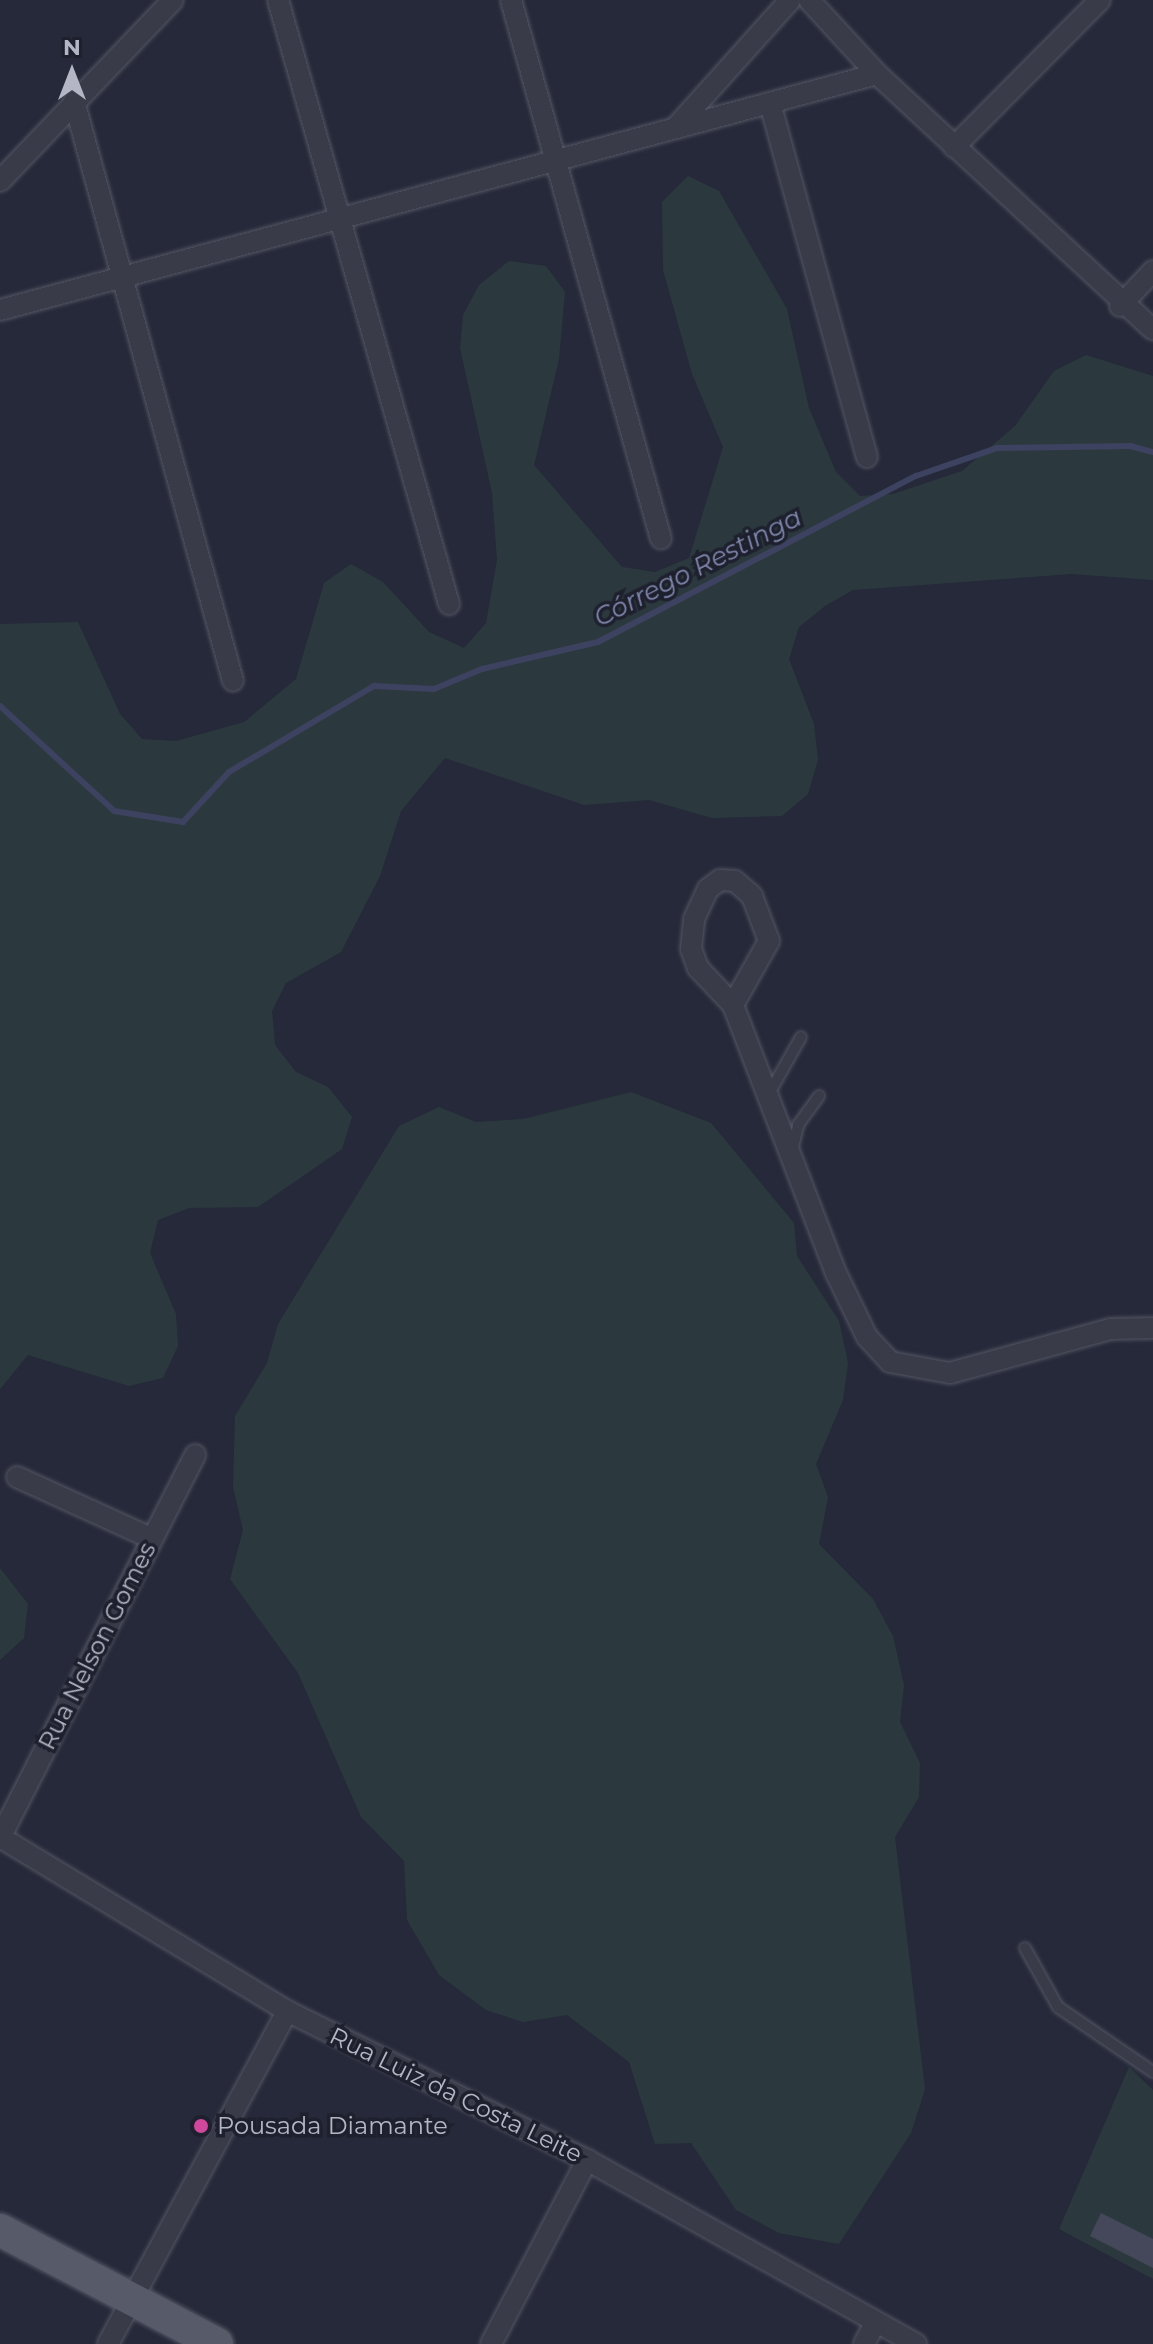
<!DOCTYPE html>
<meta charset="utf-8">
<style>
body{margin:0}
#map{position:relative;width:1153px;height:2344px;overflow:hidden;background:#252939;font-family:Montserrat,sans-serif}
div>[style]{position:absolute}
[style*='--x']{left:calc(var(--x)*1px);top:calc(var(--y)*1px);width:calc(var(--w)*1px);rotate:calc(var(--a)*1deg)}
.green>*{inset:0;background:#2b393e}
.stream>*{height:6px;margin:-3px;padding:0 3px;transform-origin:3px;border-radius:3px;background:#3d4260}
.building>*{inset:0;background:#45485a}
.roads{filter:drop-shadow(0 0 2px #545664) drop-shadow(0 0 2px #545664)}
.lane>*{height:10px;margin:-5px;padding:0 5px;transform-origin:5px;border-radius:5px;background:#393b49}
.street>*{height:20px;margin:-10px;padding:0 10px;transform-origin:10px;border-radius:10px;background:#393b49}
.primary>*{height:32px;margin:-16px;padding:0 16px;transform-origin:16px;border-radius:16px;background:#575a69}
.dots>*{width:22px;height:22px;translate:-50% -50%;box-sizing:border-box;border:4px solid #1e202e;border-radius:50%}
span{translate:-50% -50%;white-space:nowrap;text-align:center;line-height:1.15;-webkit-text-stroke:7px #1e202e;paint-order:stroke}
.street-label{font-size:24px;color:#b4b6c5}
.poi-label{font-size:24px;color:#b4b6c5}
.left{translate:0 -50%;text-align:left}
.water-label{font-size:26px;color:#7f86aa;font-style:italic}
.north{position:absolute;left:32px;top:32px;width:80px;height:80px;-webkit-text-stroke:6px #1e202e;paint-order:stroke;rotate:0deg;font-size:22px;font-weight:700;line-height:32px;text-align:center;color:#b4b6c5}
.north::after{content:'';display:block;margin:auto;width:28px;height:36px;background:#b4b6c5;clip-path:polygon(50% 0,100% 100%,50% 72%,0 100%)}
</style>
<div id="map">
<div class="green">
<i style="clip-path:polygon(688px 176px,719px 191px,787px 309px,809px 408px,836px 472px,860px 496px,893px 494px,962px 471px,1015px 426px,1054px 371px,1086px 355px,1153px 376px,1153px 580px,1072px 574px,853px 590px,825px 606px,799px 627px,789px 659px,814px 724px,818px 760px,808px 794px,782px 816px,712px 818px,649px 800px,584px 805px,445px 758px,401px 811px,380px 876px,341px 952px,286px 983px,272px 1011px,275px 1045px,296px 1072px,328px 1087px,352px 1117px,342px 1149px,258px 1207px,189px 1208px,158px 1220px,150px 1253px,176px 1314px,178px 1346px,163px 1378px,129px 1386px,28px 1355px,0 1389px,0 624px,78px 622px,120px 714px,142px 739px,176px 741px,244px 722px,296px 679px,324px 583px,351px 564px,383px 582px,429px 632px,464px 648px,486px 623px,497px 560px,492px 493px,460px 348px,463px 315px,479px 285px,509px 261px,546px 266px,565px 292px,559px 359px,534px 465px,622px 567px,655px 572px,689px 558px,723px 447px,692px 374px,663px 270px,662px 202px)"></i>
<i style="clip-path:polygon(631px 1092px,711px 1123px,794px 1223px,797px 1256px,839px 1321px,848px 1363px,843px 1400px,816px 1464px,828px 1497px,819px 1544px,873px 1599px,893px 1636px,904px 1685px,900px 1722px,920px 1763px,919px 1797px,895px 1837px,925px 2089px,911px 2133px,839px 2244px,779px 2233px,736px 2210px,691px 2143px,655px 2144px,629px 2062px,567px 2015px,523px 2022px,486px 2010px,439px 1975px,407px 1920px,404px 1861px,361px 1817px,298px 1673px,230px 1579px,243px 1530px,233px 1487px,235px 1416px,267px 1363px,278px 1324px,399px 1126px,439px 1107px,476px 1122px,523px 1119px)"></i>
<i style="clip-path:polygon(0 1568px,28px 1604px,24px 1638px,0 1660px)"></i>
<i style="clip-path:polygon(1129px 2067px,1153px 2090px,1153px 2279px,1059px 2229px)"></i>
</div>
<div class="stream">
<i style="--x:0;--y:706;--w:155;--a:42.6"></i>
<i style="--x:114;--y:811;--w:70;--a:9.1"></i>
<i style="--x:183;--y:822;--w:68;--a:-47.4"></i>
<i style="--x:229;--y:772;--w:169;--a:-30.7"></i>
<i style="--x:374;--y:686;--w:60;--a:2.9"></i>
<i style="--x:434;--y:689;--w:52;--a:-22.6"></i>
<i style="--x:482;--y:669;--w:119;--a:-13.1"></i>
<i style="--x:598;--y:642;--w:359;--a:-27.6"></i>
<i style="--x:916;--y:476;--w:86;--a:-19.1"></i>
<i style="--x:997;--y:448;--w:133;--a:-0.9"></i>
<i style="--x:1130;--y:446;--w:24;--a:15"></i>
</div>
<div class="building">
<i style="clip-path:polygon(1101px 2213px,1153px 2239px,1153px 2268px,1090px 2236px)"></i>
</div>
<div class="roads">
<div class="lane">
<i style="--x:770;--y:1092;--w:63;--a:-60.6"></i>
<i style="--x:792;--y:1152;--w:28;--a:-77"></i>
<i style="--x:798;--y:1125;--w:36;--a:-54"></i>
<i style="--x:1025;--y:1948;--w:68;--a:60.8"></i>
<i style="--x:1058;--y:2007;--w:115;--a:34.4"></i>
</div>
<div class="street">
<i style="--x:278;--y:0;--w:628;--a:74.19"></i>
<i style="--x:511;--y:0;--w:559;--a:74.45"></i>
<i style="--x:809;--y:0;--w:100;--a:47.4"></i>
<i style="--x:74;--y:101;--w:601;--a:74.67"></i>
<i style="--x:770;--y:103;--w:367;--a:74.7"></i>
<i style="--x:678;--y:125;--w:168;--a:-48.1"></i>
<i style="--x:954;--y:147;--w:207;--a:-45.2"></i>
<i style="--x:0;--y:181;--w:250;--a:-46.3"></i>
<i style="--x:1120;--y:306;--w:48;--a:-46.7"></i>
<i style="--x:0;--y:310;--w:908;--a:-15.06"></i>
<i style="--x:877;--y:74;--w:376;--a:42.8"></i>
<i style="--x:733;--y:1005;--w:51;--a:-133.4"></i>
<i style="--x:698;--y:968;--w:20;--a:-110"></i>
<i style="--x:691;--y:949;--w:30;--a:-84"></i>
<i style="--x:694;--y:919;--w:33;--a:-65"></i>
<i style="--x:708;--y:889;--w:15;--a:-37"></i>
<i style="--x:720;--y:880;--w:15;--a:4"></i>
<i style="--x:735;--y:881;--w:23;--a:41"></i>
<i style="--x:752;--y:896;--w:48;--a:69.3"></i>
<i style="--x:769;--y:941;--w:73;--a:119.4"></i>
<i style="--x:733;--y:1005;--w:287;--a:69"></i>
<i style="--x:836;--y:1273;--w:71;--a:64.2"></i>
<i style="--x:867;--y:1337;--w:34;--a:47"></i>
<i style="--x:890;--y:1362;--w:61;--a:10.4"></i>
<i style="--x:950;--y:1373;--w:167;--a:-15.3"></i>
<i style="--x:1111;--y:1329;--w:42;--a:-1.4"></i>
<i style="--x:17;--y:1477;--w:147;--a:24.5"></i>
<i style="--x:0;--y:1837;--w:336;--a:31.2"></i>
<i style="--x:287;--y:2011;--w:335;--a:26.4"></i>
<i style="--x:587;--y:2160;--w:377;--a:29.2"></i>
<i style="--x:0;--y:1838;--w:430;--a:-63"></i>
<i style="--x:108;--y:2344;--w:378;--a:-61.7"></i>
<i style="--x:491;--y:2344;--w:208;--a:-62.4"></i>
<i style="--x:864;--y:2344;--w:24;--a:-62"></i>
</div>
<div class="primary">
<i style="--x:0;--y:2230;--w:245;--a:27.7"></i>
</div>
</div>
<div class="dots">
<i style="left:201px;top:2126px;background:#d1479c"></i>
</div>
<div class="street-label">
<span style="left:97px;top:1646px;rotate:-63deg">Rua Nelson Gomes</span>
<span style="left:456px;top:2095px;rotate:26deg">Rua Luiz da Costa Leite</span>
</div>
<div class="poi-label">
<span class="left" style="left:217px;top:2126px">Pousada Diamante</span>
</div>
<div class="water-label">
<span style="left:698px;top:568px;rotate:-27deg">Córrego Restinga</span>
</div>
<div class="north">N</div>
</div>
